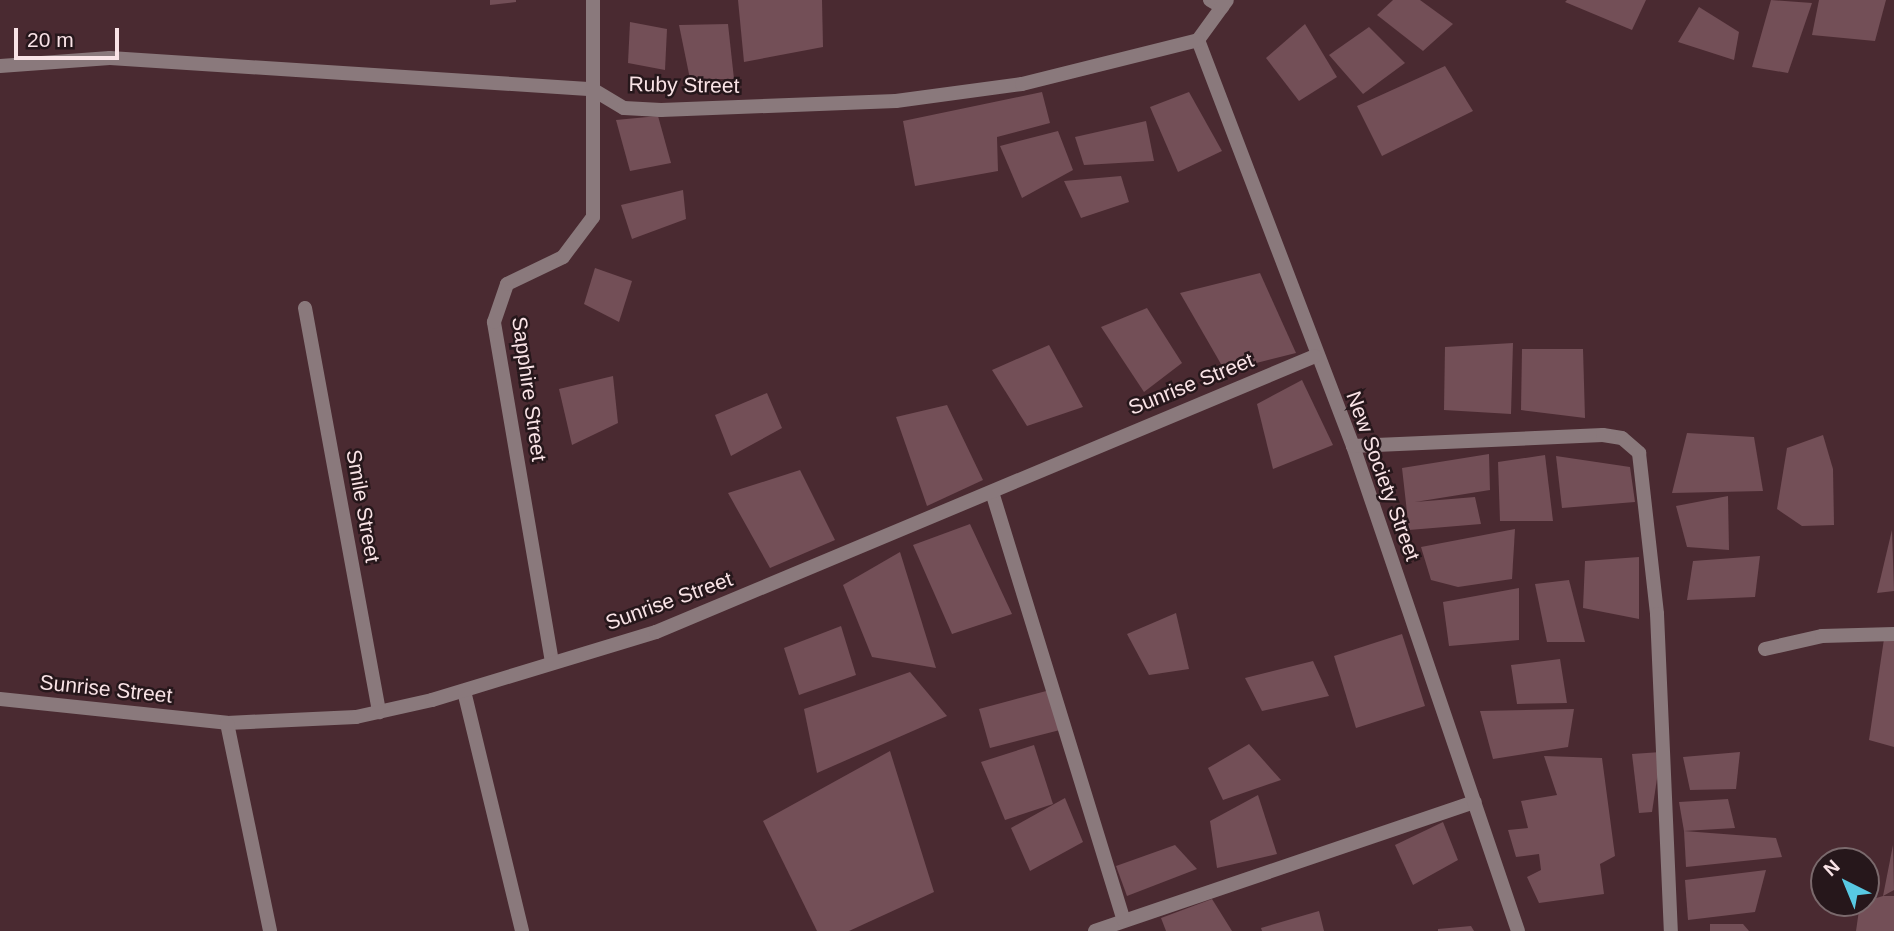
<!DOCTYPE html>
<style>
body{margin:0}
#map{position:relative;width:1894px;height:931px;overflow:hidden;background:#4a2a31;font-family:Helvetica,sans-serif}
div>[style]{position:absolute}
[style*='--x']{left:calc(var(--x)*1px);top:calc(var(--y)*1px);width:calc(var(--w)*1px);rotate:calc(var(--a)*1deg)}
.building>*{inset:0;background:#734f57}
.lane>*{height:14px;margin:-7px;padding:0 7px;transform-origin:7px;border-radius:7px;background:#8a797c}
.street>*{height:14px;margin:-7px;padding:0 7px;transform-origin:7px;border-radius:7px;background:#8a797c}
span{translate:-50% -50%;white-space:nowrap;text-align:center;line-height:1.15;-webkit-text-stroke:5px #26171b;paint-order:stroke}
.street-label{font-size:21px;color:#f9e3e6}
.north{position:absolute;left:1810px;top:847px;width:70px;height:70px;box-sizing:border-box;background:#26171b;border:2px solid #7a696c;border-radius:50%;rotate:317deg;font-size:19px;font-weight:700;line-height:28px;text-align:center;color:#f9e3e6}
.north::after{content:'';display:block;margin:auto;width:24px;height:32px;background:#58c9e3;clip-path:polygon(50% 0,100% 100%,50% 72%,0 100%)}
.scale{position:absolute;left:14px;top:28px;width:105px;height:32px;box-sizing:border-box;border:4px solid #f9e3e6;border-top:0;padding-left:9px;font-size:21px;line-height:24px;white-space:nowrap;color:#f9e3e6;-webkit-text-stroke:5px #26171b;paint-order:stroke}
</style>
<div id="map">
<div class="building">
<i style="clip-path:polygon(490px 0,516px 0,516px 2px,490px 5px)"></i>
<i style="clip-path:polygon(738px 0,822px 0,823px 47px,744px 62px)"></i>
<i style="clip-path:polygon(1393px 0,1420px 0,1453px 24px,1423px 51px,1377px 15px)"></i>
<i style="clip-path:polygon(1646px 0,1632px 30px,1565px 2px,1567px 0)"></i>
<i style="clip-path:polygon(1771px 0,1812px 3px,1788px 73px,1752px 67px)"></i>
<i style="clip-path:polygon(1819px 0,1886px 0,1875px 41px,1812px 35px)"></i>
<i style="clip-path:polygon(1699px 7px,1739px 32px,1734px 60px,1678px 42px)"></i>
<i style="clip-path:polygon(630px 22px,667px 29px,665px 70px,628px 63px)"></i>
<i style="clip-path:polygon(728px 24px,734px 79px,690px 79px,679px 25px)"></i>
<i style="clip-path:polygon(1305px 24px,1337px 77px,1299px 101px,1266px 58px)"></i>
<i style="clip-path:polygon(1369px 27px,1405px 63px,1363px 94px,1329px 55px)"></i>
<i style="clip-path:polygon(1445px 66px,1473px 111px,1382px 156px,1357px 106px)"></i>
<i style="clip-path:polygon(1042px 92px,1050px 123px,997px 137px,998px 171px,915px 186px,903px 121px)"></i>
<i style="clip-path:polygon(1189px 92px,1222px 151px,1178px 172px,1150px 107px)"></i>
<i style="clip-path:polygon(658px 116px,671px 163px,630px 171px,616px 120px)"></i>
<i style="clip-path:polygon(1146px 121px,1154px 161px,1084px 165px,1075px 137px)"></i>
<i style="clip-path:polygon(1058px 131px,1073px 170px,1022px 198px,1000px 146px)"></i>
<i style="clip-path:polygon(1121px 176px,1129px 202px,1081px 218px,1064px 181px)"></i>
<i style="clip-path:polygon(683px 190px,686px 219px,632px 239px,621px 205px)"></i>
<i style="clip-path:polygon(595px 268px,632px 281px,619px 322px,584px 304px)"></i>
<i style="clip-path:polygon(1260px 273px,1296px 353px,1225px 371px,1180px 293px)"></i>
<i style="clip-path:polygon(1147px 308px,1182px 363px,1144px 392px,1101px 327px)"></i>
<i style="clip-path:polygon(1513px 343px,1511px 414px,1444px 410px,1445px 347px)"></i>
<i style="clip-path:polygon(1049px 345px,1083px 407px,1027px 426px,992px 370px)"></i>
<i style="clip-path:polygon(1522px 349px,1583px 349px,1585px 418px,1521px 410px)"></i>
<i style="clip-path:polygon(613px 376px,618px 423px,572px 445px,559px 389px)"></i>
<i style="clip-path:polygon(1302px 380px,1333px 445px,1273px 469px,1257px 404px)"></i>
<i style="clip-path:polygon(767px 393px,782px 428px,731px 456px,715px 415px)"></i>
<i style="clip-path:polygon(947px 405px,983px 480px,927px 506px,896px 417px)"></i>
<i style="clip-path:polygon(1687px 433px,1754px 437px,1763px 491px,1672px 493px)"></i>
<i style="clip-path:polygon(1823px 435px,1833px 469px,1834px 525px,1802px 526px,1777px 509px,1787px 448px)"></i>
<i style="clip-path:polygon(1489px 454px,1490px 490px,1415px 502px,1475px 497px,1481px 524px,1409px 530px,1402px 468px)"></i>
<i style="clip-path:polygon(1545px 455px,1553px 521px,1500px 521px,1498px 462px)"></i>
<i style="clip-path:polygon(1556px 456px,1630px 467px,1635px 502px,1562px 508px)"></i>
<i style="clip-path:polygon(800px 470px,835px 540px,770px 568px,728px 493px)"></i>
<i style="clip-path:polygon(1728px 496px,1729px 550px,1687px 547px,1676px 506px)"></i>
<i style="clip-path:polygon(970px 524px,1012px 614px,952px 634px,913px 545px)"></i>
<i style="clip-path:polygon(1515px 529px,1512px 579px,1458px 587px,1431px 580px,1421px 547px)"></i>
<i style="clip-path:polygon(1892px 530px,1894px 591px,1877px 593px)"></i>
<i style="clip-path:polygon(900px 552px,936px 668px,872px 657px,843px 585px)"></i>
<i style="clip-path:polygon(1760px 556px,1755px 597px,1687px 600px,1693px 561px)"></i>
<i style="clip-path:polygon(1639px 557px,1639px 619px,1583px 608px,1585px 561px)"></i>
<i style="clip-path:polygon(1569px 580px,1585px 642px,1547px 642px,1535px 584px)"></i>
<i style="clip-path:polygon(1519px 588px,1519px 640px,1449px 646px,1443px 602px)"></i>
<i style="clip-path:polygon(1176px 613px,1189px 669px,1149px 675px,1127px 634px)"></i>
<i style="clip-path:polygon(841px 626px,856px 675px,799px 695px,784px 648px)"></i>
<i style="clip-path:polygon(1402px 634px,1425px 706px,1356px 728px,1334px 656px)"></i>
<i style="clip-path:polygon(1884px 639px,1894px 640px,1894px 747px,1869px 740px)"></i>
<i style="clip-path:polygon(1560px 659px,1567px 703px,1517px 704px,1511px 665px)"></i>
<i style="clip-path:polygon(1313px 661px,1329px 696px,1262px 711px,1245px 678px)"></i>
<i style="clip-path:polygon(910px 672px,947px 716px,817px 773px,804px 709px)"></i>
<i style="clip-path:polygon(1050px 690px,1060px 730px,990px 748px,979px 709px)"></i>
<i style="clip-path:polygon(1574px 709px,1568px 747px,1493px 759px,1480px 711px)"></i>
<i style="clip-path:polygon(1249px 744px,1281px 780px,1223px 800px,1208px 768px)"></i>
<i style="clip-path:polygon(1034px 745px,1053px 804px,1005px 820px,981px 762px)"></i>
<i style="clip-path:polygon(890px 751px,934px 892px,849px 931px,817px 931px,763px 821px)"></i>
<i style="clip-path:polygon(1661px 752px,1652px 812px,1639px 813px,1632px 754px)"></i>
<i style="clip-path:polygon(1740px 752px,1736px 789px,1690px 790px,1683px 757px)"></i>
<i style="clip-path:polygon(1544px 756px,1602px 758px,1615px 856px,1600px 864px,1604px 894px,1539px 903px,1527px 877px,1541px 870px,1539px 854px,1516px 857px,1508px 830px,1528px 828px,1521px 801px,1557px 795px)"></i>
<i style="clip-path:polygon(1258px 795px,1277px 854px,1217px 868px,1210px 821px)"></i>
<i style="clip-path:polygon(1065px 798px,1083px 842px,1030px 871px,1011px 828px)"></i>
<i style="clip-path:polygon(1728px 799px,1735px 828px,1684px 831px,1679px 802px)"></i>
<i style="clip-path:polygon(1443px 822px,1458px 860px,1413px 885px,1395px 845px)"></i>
<i style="clip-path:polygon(1684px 831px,1776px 838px,1782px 857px,1686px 867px)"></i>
<i style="clip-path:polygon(1175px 845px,1197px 869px,1127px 896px,1116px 866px)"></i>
<i style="clip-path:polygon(1893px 845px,1894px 890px,1883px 896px,1894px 896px,1894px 931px,1856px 931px,1860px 903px,1883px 896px)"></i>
<i style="clip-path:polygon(1766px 870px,1755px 912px,1688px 920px,1685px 880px)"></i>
<i style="clip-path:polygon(1212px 899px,1232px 931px,1166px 931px,1161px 918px)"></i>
<i style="clip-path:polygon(1319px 911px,1324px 931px,1262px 931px,1261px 928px)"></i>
<i style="clip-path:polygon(1710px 924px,1743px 924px,1749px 931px,1710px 931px)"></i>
<i style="clip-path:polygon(1471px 926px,1474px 931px,1438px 931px,1438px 929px)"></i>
</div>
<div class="lane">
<i style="--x:1210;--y:0;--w:14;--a:30"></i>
<i style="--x:1095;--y:931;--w:401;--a:-18.8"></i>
</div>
<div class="street">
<i style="--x:1198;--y:40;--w:435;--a:69.1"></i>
<i style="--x:1353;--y:446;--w:512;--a:71.21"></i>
<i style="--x:1198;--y:40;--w:49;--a:-54.1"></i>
<i style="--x:0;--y:66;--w:110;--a:-4.2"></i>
<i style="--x:110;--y:58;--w:483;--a:3.7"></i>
<i style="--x:592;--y:89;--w:37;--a:31"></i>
<i style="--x:624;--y:108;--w:37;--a:3"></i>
<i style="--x:661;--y:110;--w:235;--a:-2.2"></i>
<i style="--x:896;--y:101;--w:127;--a:-7.7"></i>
<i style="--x:1022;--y:84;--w:181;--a:-14"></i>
<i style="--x:305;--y:308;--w:411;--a:79.6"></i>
<i style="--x:1353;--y:446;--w:250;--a:-2.5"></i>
<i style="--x:1603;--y:435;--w:19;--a:9"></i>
<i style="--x:1622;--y:438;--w:23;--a:41"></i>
<i style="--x:1639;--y:453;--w:162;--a:83.6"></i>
<i style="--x:1657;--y:614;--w:317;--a:87.5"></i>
<i style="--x:992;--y:492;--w:448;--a:72.9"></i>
<i style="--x:1765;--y:649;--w:58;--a:-12.8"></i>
<i style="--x:1822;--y:636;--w:72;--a:-1.6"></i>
<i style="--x:552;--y:662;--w:345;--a:-99.7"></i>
<i style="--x:494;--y:322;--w:40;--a:-71.1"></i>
<i style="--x:507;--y:284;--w:62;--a:-25.7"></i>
<i style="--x:563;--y:257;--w:50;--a:-53.1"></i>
<i style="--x:593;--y:217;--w:217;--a:-90"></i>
<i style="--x:464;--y:691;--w:247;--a:76.4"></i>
<i style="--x:0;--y:699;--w:228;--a:6"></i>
<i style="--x:227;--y:723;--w:129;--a:-2.7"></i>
<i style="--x:356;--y:717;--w:78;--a:-12.6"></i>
<i style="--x:432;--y:700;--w:234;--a:-16.9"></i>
<i style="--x:656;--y:632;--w:714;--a:-22.72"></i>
<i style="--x:227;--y:723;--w:212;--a:78.3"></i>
</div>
<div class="street-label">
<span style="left:684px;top:85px;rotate:1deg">Ruby Street</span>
<span style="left:1191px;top:384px;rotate:-22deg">Sunrise Street</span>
<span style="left:529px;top:389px;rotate:82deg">Sapphire Street</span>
<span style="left:1383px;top:476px;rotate:70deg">New Society Street</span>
<span style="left:363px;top:506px;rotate:80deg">Smile Street</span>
<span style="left:669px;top:601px;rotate:-20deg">Sunrise Street</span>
<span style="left:106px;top:689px;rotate:6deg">Sunrise Street</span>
</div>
<div class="north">N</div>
<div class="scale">20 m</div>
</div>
